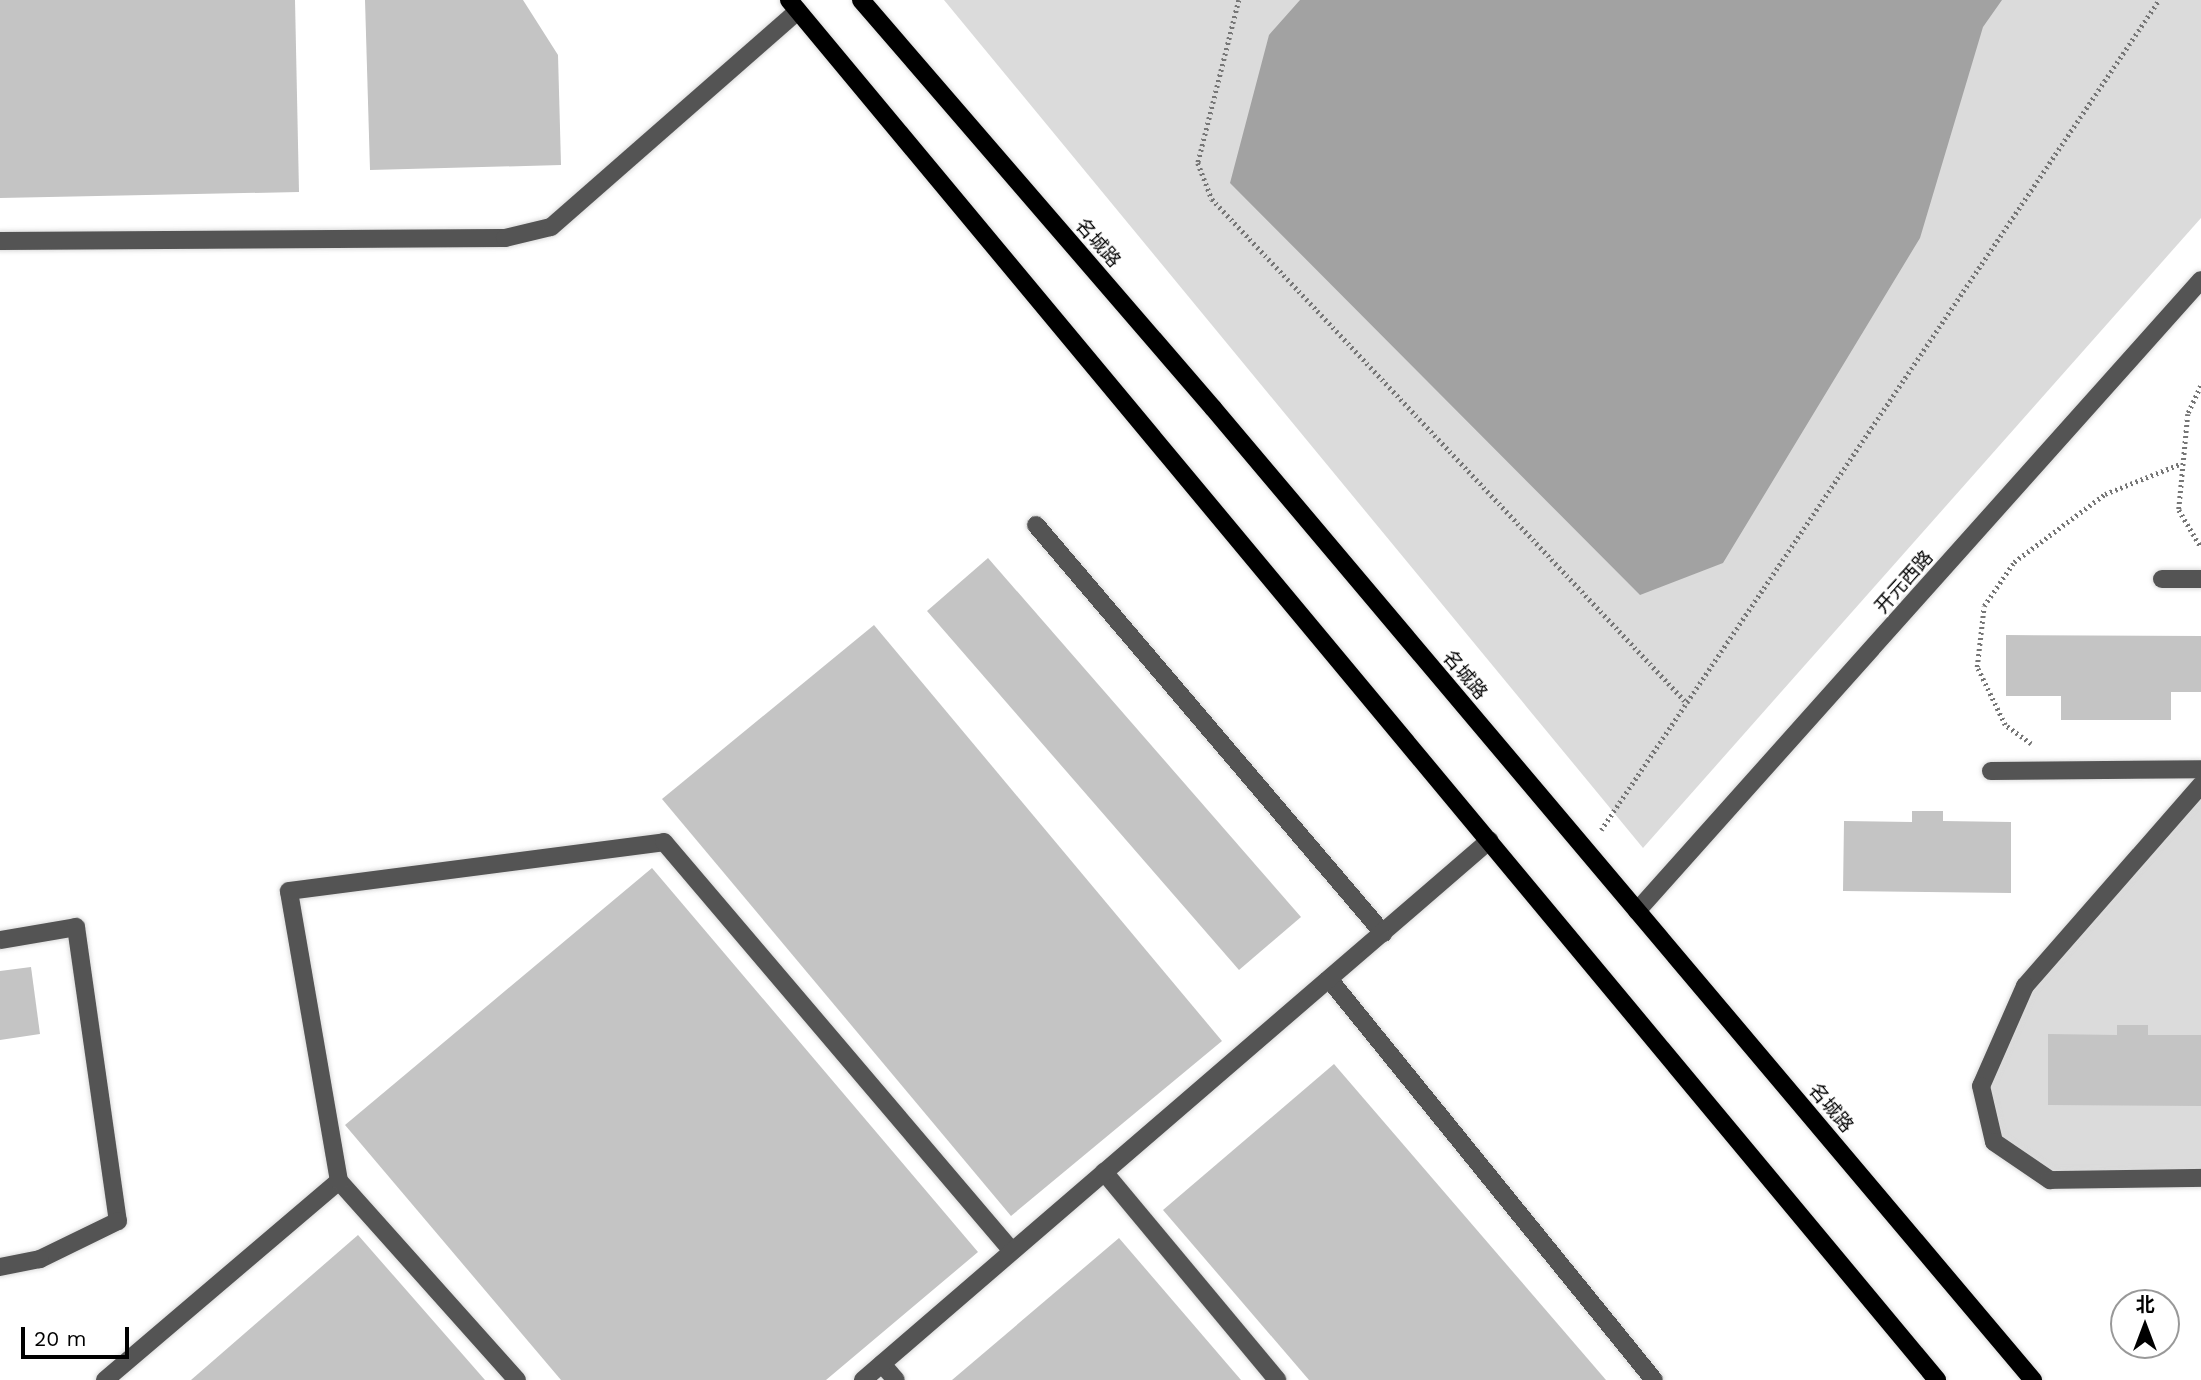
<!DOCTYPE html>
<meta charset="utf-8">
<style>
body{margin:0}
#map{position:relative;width:2201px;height:1380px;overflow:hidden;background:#fff;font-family:"Work Sans","Noto Sans SC",sans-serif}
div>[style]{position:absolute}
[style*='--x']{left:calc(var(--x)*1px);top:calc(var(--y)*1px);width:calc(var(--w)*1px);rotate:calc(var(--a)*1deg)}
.green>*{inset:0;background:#dbdbdb}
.water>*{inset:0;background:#a2a2a2}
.building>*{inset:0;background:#c4c4c4}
.path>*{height:4.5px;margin-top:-2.25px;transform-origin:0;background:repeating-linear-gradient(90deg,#767676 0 2px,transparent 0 5.5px)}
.roads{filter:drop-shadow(0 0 2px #dbdbdb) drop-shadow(0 0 2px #dbdbdb)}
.minor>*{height:18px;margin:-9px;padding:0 9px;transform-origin:9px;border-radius:9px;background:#545454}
.major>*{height:18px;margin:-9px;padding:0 9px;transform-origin:9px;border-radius:9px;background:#000}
span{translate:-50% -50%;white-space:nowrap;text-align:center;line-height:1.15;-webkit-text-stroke:5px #fff;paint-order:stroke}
.street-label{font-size:19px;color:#000}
.north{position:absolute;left:2110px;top:1289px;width:70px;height:70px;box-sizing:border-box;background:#fff;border:2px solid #999;border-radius:50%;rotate:0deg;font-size:19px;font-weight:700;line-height:28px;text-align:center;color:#000}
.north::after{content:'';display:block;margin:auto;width:24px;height:32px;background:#000;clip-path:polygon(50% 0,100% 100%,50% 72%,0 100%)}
.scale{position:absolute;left:21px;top:1327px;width:108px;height:32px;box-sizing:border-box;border:4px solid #000;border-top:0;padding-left:9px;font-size:21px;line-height:24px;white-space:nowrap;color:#000;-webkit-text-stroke:5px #fff;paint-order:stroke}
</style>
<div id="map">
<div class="green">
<i style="clip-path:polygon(944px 0,2201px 0,2201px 218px,1643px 848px)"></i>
<i style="clip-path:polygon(2201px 785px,2201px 1178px,2050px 1180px,1994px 1142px,1981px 1086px,2025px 986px)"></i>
</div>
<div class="water">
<i style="clip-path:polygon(1300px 0,2002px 0,1983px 27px,1920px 238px,1723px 563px,1640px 595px,1230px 183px,1269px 35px)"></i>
</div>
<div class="building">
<i style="clip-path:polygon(0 0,295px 0,299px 192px,0 198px)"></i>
<i style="clip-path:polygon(365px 0,523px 0,558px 55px,561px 165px,370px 170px)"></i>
<i style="clip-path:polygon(988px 558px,1301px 917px,1239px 970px,927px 611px)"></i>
<i style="clip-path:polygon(874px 625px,1222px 1041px,1011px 1216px,662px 799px)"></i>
<i style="clip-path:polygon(2006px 635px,2201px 636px,2201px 692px,2171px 692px,2171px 720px,2061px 720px,2061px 696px,2006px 696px)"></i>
<i style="clip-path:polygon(1912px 811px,1943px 811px,1943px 821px,2011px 822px,2011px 893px,1843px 891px,1844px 821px,1912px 822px)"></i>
<i style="clip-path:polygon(652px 868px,978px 1252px,826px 1380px,561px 1380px,345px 1125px)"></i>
<i style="clip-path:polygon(31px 967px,40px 1034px,0 1040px,0 971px)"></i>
<i style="clip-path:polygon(2117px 1025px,2148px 1025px,2148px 1035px,2201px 1035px,2201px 1106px,2048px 1105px,2048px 1034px,2117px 1035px)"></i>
<i style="clip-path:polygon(1334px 1064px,1606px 1380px,1309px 1380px,1163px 1210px)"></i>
<i style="clip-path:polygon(358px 1235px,485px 1380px,191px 1380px)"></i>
<i style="clip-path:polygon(1119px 1238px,1241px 1380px,952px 1380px)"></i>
</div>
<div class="path">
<i style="--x:1239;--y:0;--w:168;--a:104.1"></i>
<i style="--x:1198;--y:163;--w:39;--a:69"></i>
<i style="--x:1212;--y:199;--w:693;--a:46.7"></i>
<i style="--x:2201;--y:386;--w:31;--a:115"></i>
<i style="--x:2188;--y:414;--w:96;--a:95.4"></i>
<i style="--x:2179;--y:510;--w:43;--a:59.3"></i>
<i style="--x:2031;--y:744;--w:32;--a:-144"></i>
<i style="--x:2005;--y:725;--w:64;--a:-115.8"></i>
<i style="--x:1977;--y:667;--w:61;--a:-83.5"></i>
<i style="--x:1984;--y:606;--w:53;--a:-55.7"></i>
<i style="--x:2014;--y:562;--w:114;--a:-36.8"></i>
<i style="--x:2105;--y:494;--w:81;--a:-21.8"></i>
<i style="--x:1601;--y:830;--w:1000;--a:-56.09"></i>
</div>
<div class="roads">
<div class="minor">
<i style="--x:0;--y:241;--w:505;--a:-0.34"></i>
<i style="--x:505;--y:238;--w:47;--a:-13.4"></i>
<i style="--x:551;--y:227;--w:328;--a:-41.2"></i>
<i style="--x:1036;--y:525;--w:536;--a:49.62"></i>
<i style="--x:2162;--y:579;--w:39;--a:0"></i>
<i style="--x:1991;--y:771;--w:210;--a:-0.5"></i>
<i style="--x:2201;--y:785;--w:267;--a:131.2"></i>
<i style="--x:2025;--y:986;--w:109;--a:113.7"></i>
<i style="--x:1981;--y:1086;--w:57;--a:76.9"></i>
<i style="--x:1994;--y:1142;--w:68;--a:34.2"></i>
<i style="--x:2050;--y:1180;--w:151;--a:-0.8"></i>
<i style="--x:1637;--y:911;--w:846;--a:-48.21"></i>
<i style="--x:0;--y:940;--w:77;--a:-9.7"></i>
<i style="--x:76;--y:927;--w:297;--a:81.9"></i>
<i style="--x:118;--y:1221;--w:87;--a:154"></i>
<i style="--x:40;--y:1259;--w:41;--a:168.7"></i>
<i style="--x:1329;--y:979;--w:516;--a:50.98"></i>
<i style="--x:1104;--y:1172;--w:271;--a:50.2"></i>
<i style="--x:339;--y:1181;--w:267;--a:48.2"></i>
<i style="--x:882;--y:1364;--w:21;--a:49"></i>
<i style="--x:105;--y:1380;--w:307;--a:-40.4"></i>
<i style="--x:339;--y:1181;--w:294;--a:-99.8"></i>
<i style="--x:289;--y:891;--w:378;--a:-7.4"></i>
<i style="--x:664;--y:842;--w:537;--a:49.61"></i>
<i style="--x:863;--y:1380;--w:827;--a:-40.74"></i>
</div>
<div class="major">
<i style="--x:789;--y:0;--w:1795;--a:50.24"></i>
<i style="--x:861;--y:0;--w:539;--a:49.21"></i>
<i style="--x:1213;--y:408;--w:1272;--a:49.85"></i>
</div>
</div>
<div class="street-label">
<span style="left:1098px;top:243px;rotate:49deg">名城路</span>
<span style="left:1904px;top:582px;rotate:-48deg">开元西路</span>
<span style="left:1465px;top:675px;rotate:50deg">名城路</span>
<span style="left:1831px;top:1108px;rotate:50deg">名城路</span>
</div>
<div class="north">北</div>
<div class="scale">20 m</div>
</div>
